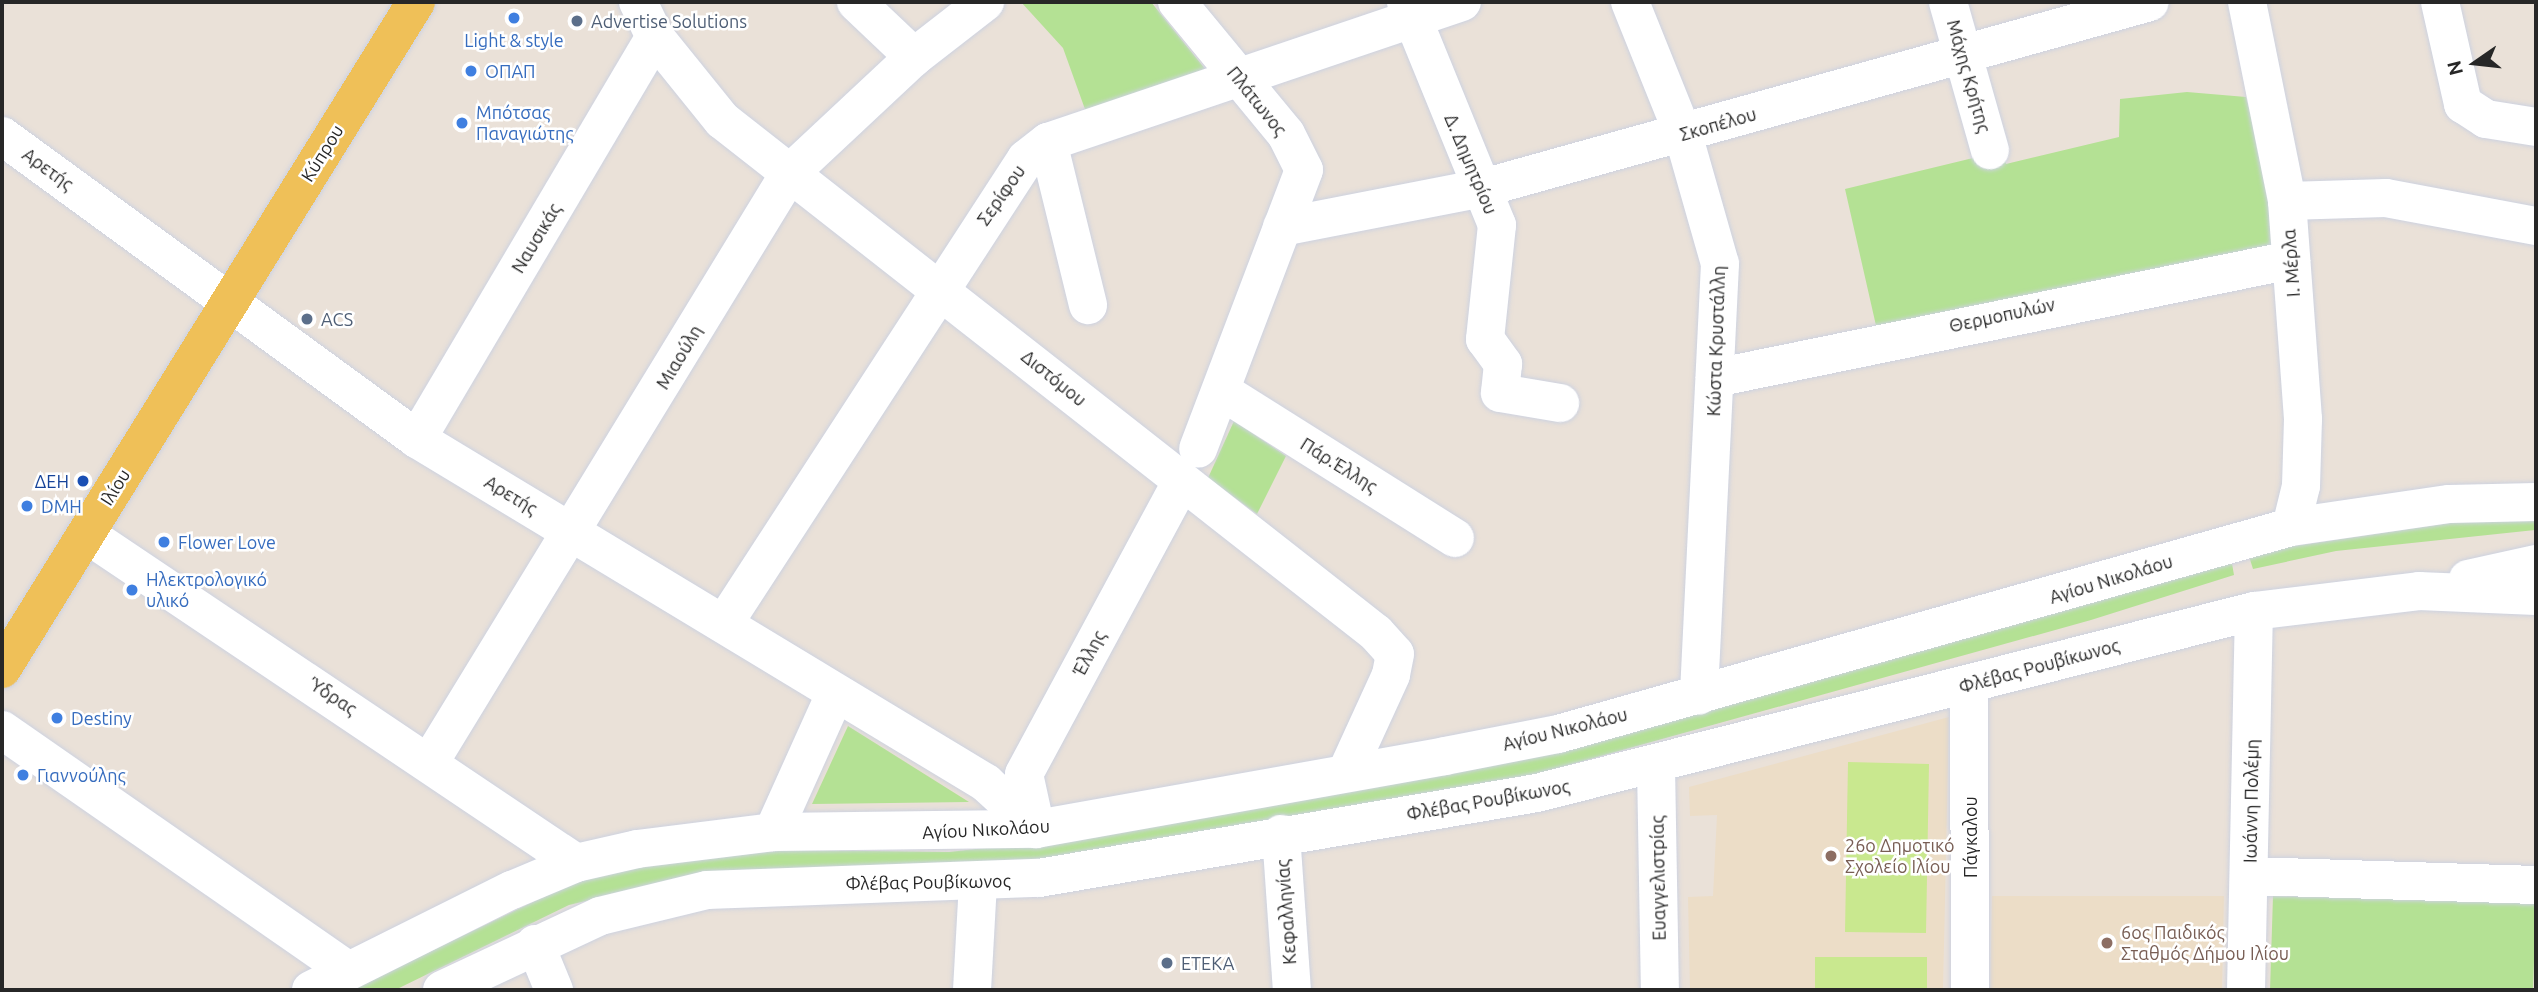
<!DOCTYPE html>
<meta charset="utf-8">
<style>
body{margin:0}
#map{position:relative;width:2538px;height:992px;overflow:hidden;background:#eae1d8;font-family:Ubuntu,sans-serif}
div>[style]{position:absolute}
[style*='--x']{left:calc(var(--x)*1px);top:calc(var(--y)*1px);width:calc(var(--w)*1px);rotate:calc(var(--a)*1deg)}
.education>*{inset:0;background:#ecddc7}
.green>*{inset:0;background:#b4e194}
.pitch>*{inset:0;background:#c9e88f}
.roads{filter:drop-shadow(0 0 2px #cdd2e0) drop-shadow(0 0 2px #cdd2e0)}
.minor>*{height:38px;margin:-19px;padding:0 19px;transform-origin:19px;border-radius:19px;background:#fff}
.major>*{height:38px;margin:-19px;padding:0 19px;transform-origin:19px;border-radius:19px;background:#efc058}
.dots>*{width:19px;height:19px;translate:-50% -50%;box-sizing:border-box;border:4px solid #fff;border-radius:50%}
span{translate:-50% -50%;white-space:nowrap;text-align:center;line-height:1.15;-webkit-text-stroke:5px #fff;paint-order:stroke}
.service-label{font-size:18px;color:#4e5e75}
.left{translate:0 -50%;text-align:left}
.shop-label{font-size:18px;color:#366cbe}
.street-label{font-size:18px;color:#272727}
.transit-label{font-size:18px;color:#164399}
.right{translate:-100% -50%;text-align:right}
.education-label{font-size:18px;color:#785e54}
.frame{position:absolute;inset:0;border:4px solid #272727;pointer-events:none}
.north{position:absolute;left:2440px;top:28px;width:70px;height:70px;-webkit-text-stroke:5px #fff;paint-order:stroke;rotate:256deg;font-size:19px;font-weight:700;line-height:28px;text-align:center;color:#272727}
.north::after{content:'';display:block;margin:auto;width:24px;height:32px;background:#272727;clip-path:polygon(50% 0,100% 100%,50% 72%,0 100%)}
</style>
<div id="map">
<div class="education">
<i style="clip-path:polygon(1949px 717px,1943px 990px,1690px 990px,1688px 897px,1713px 896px,1717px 815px,1690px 816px,1689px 787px)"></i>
<i style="clip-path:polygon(1992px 896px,2224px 896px,2222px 990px,1990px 990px)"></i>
</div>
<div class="green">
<i style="clip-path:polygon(1021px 2px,1151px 2px,1206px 70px,1086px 112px,1063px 48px)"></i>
<i style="clip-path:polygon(2187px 92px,2246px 97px,2267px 172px,2271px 245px,1877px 330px,1845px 189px,2002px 151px,2006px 164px,2119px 137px,2120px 99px)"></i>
<i style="clip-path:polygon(1234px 421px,1286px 456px,1257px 514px,1208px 478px)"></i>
<i style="clip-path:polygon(2536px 510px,2535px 530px,2336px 551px,2253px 569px,2248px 553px)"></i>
<i style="clip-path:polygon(2231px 558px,2234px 575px,2091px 620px,1529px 776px,1015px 868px,683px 878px,569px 905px,395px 990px,350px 990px,568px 885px,641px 864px,788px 850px,949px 852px,1020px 844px)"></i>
<i style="clip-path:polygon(848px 726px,969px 802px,812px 804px)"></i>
<i style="clip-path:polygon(2273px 896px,2536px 903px,2533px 990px,2270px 990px)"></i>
</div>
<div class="pitch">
<i style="clip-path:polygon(1848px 762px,1929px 764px,1926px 933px,1845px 932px)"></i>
<i style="clip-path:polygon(1815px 957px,1927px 957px,1927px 990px,1815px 990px)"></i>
</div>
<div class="roads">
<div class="minor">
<i style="--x:638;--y:2;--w:39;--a:64"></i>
<i style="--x:655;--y:37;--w:107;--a:51.1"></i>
<i style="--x:722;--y:120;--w:831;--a:38.11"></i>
<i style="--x:1376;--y:633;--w:28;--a:48"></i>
<i style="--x:1395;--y:654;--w:21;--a:101"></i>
<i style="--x:1391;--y:675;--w:106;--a:114.6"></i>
<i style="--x:856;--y:2;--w:80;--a:43.5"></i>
<i style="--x:1177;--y:2;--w:171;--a:50.5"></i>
<i style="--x:1286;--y:134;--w:40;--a:63.4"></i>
<i style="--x:1304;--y:170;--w:298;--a:110.8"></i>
<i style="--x:1406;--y:2;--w:241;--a:67.8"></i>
<i style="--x:1497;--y:225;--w:115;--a:96"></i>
<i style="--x:1485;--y:339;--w:31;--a:54"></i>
<i style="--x:1503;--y:364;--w:29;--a:96"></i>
<i style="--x:1500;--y:393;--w:61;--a:9.5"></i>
<i style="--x:1630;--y:2;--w:142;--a:68.1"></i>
<i style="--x:1683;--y:134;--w:135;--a:74.1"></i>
<i style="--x:1720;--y:264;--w:432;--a:92.8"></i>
<i style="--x:1948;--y:2;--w:154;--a:74.2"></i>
<i style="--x:2247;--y:2;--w:203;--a:78.6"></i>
<i style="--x:2287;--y:201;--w:219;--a:85.8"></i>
<i style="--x:2303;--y:419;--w:67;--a:91.7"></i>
<i style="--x:2301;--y:486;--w:42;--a:103.7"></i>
<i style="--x:2440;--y:2;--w:105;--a:77.3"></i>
<i style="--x:2463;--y:104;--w:27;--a:33"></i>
<i style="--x:2486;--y:119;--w:51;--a:9.1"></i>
<i style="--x:2;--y:136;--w:514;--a:36.13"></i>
<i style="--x:417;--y:439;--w:665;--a:31.16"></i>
<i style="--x:986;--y:783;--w:68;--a:42.6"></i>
<i style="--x:1048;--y:142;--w:168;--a:76.2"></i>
<i style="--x:2287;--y:201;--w:99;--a:-1.7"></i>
<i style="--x:2386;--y:198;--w:153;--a:10.6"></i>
<i style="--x:1282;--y:227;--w:205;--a:-11"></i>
<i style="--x:1483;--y:188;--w:692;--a:-15.58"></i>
<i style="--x:1715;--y:378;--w:588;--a:-11.58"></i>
<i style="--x:1223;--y:392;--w:274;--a:32.2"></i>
<i style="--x:417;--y:439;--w:467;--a:-59.4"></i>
<i style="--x:86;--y:534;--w:590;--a:33.88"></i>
<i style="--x:2468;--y:579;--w:70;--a:-12.4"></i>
<i style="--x:725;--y:622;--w:552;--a:-56.97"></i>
<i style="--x:1026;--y:159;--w:28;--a:-38"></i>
<i style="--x:1048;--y:142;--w:437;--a:-18.7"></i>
<i style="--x:1969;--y:684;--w:306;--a:89.8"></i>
<i style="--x:2;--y:730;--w:420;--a:34.8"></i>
<i style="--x:431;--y:760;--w:687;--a:-58.58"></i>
<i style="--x:789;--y:174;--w:171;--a:-43.1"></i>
<i style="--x:914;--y:57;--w:90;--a:-37.8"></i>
<i style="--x:1656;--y:766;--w:224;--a:89"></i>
<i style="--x:1036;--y:829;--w:56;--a:-102.3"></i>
<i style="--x:1024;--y:774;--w:332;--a:-61.7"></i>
<i style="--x:773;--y:832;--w:151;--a:-65.8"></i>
<i style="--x:1281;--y:834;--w:156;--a:86"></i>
<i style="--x:2250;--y:876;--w:286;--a:1.8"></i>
<i style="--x:535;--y:944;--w:50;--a:67.6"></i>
<i style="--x:311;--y:990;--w:225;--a:-26.5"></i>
<i style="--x:512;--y:890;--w:69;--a:-22.9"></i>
<i style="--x:576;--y:863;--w:63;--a:-12.9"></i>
<i style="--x:637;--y:849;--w:137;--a:-7.1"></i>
<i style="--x:773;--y:832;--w:263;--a:-0.7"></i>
<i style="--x:1036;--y:829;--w:415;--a:-10.1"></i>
<i style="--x:1445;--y:756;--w:115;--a:-11"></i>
<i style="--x:1558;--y:734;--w:762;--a:-15.77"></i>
<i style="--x:2291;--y:527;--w:160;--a:-8.3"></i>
<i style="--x:2449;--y:504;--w:87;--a:-1.3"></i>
<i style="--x:442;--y:990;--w:174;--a:-25.1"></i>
<i style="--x:600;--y:916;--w:110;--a:-13.7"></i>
<i style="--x:707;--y:890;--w:332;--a:-2.1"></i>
<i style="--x:1039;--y:878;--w:505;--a:-9.69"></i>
<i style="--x:1537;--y:793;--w:740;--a:-14.24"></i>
<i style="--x:2254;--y:611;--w:166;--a:-6.9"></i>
<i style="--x:2419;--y:591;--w:117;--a:2.4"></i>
<i style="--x:972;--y:990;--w:107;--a:-86.8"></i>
<i style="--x:2246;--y:990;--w:379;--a:-88.8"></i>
</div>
<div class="major">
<i style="--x:2;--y:669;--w:785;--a:-58.17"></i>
</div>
</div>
<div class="dots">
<i style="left:514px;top:18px;background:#3f7fe0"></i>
<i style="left:577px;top:21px;background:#5c6f8a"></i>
<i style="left:471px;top:71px;background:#3f7fe0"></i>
<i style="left:462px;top:123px;background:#3f7fe0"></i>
<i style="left:307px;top:319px;background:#5c6f8a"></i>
<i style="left:83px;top:481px;background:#1a4fb4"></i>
<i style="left:27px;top:506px;background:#3f7fe0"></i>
<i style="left:164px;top:542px;background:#3f7fe0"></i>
<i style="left:132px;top:590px;background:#3f7fe0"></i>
<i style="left:57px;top:718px;background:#3f7fe0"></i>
<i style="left:23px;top:775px;background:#3f7fe0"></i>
<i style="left:1831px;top:856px;background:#8d6e63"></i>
<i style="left:2107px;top:943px;background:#8d6e63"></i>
<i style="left:1167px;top:963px;background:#5c6f8a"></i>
</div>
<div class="service-label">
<span class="left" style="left:591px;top:21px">Advertise Solutions</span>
<span class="left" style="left:321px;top:319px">ACS</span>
<span class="left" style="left:1181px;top:963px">ΕΤΕΚΑ</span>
</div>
<div class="shop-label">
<span style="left:514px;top:40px">Light &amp; style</span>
<span class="left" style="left:485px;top:71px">ΟΠΑΠ</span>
<span class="left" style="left:476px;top:123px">Μπότσας<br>Παναγιώτης</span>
<span class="left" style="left:41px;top:506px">DMH</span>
<span class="left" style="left:178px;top:542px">Flower Love</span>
<span class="left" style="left:146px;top:590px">Ηλεκτρολογικό<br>υλικό</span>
<span class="left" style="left:71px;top:718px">Destiny</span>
<span class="left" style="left:37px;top:775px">Γιαννούλης</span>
</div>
<div class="street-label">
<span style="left:1969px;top:76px;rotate:74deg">Μάχης Κρήτης</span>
<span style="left:1257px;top:101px;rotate:51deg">Πλάτωνος</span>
<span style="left:1718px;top:124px;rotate:-16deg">Σκοπέλου</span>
<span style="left:322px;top:153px;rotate:-58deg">Κύπρου</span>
<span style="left:1471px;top:164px;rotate:67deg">Δ. Δημητρίου</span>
<span style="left:48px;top:169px;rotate:36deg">Αρετής</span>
<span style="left:1001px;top:195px;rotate:-55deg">Σερίφου</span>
<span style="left:536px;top:238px;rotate:-59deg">Ναυσικάς</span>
<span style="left:2291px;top:263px;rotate:-94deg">Ι. Μέρλα</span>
<span style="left:2002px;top:315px;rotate:-12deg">Θερμοπυλών</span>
<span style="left:1716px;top:341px;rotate:-88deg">Κώστα Κρυστάλλη</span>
<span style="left:679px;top:357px;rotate:-59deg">Μιαούλη</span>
<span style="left:1054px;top:378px;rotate:39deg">Διστόμου</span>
<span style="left:1339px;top:465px;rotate:32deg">Πάρ.Έλλης</span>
<span style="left:115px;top:487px;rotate:-58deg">Ιλίου</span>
<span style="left:511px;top:495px;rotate:31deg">Αρετής</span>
<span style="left:2111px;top:579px;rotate:-17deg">Αγίου Νικολάου</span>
<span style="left:1089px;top:653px;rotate:-62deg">Έλλης</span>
<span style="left:2039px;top:666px;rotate:-15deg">Φλέβας Ρουβίκωνος</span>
<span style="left:333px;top:696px;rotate:33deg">Ύδρας</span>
<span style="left:1565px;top:729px;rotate:-14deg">Αγίου Νικολάου</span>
<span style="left:1488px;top:800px;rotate:-10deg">Φλέβας Ρουβίκωνος</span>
<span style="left:2251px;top:801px;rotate:-89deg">Ιωάννη Πολέμη</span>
<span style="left:986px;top:829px;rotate:-3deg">Αγίου Νικολάου</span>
<span style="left:1970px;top:837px;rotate:-90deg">Πάγκαλου</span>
<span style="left:1658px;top:878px;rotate:-91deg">Ευαγγελιστρίας</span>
<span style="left:928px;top:882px;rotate:-1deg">Φλέβας Ρουβίκωνος</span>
<span style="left:1286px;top:912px;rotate:-94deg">Κεφαλληνίας</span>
</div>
<div class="transit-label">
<span class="right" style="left:69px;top:481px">ΔΕΗ</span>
</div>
<div class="education-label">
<span class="left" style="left:1845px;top:856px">26ο Δημοτικό<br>Σχολείο Ιλίου</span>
<span class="left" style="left:2121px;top:943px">6ος Παιδικός<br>Σταθμός Δήμου Ιλίου</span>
</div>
<div class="frame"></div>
<div class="north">N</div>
</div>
